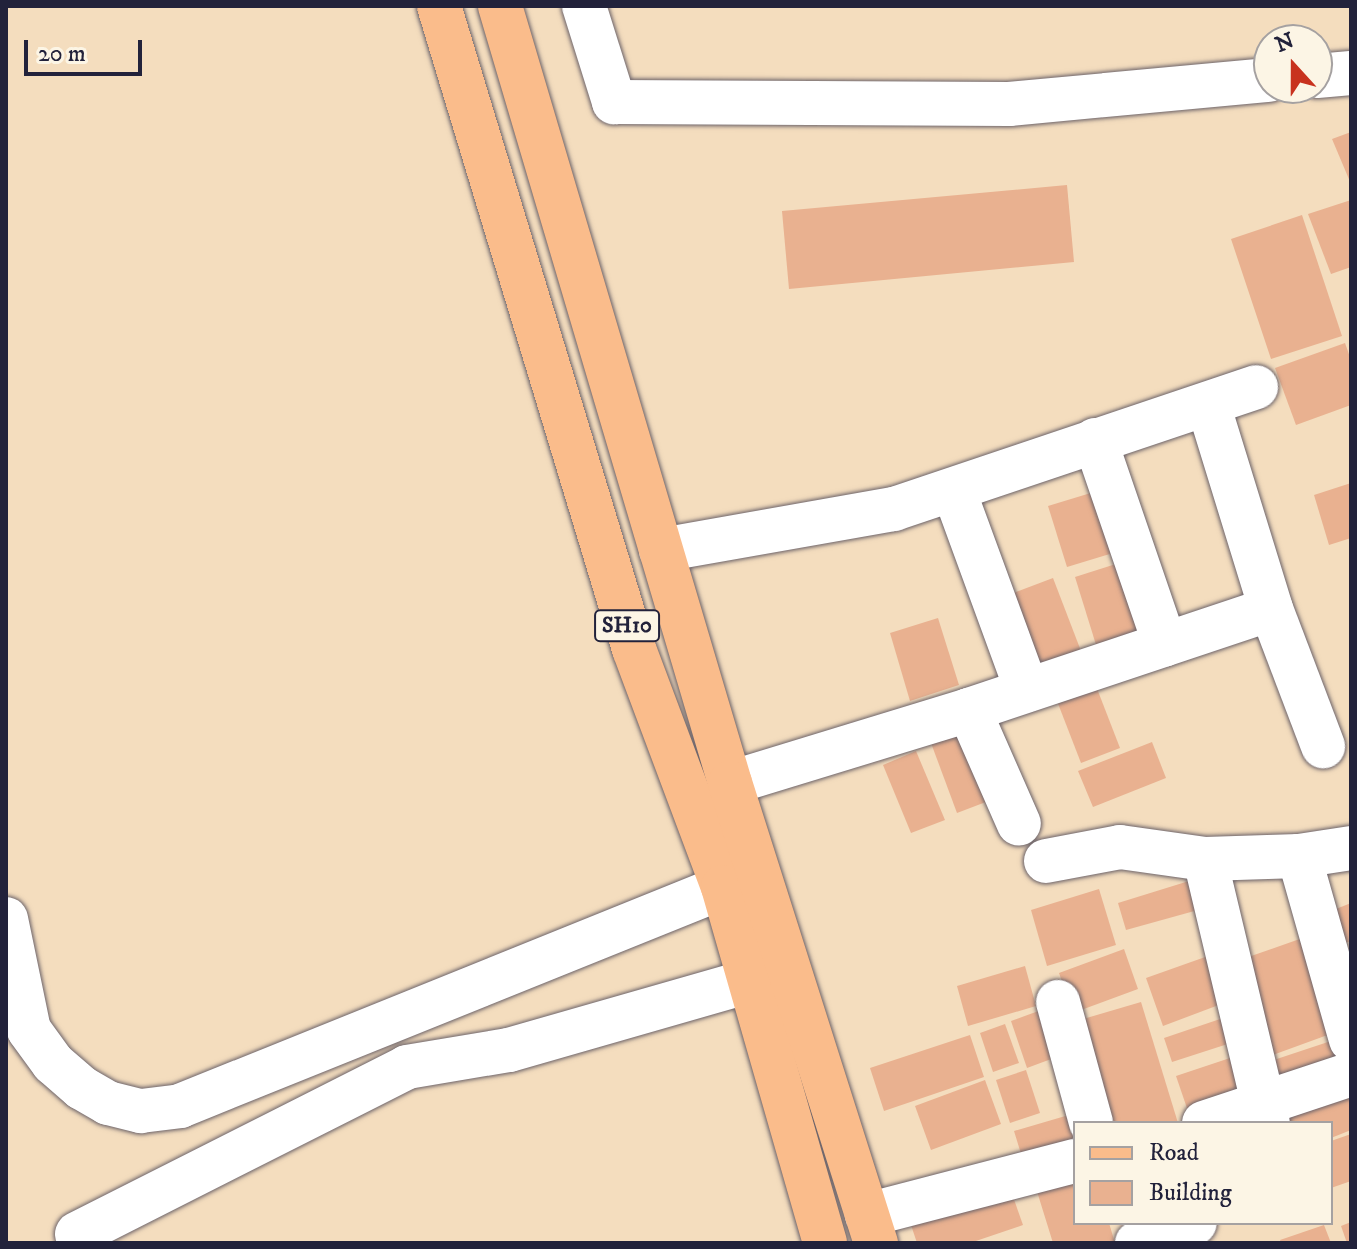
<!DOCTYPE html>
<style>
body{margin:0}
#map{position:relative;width:1357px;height:1249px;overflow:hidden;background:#f4ddbe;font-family:"IM FELL DW Pica",serif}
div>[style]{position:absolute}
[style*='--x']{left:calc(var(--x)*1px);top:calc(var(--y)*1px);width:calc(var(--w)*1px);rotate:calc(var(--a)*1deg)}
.building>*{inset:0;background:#e9b190}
.roads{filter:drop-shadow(0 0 2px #6c6369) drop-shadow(0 0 2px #6c6369)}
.minor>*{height:44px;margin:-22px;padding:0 22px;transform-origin:22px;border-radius:22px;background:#fff}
.major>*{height:44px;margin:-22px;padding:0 22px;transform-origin:22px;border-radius:22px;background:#fabc8b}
span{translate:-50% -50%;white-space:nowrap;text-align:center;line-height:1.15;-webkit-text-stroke:8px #fcf5e5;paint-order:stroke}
.shield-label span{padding:2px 6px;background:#fcf5e5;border:2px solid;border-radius:6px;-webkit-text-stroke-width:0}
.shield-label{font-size:22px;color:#22223b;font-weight:700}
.frame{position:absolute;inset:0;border:8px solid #22223b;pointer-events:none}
.legend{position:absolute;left:1073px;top:1121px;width:260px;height:104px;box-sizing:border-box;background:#fcf5e5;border:2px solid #a5a1a1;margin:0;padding:10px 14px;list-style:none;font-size:24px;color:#22223b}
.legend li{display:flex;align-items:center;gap:16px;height:40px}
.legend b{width:40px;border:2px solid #a5a1a1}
.north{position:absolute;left:1253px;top:24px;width:80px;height:80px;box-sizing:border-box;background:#fcf5e5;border:2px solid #a5a1a1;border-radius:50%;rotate:339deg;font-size:22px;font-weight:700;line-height:32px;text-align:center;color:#22223b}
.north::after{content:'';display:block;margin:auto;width:28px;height:36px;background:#c8321e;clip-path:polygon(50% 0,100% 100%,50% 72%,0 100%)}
.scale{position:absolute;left:24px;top:40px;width:118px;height:36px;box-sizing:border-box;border:4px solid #22223b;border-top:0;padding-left:10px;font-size:24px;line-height:28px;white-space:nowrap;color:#22223b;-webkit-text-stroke:6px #fcf5e5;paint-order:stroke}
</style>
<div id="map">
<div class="building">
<i style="clip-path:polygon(1351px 132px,1351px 184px,1332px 139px)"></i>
<i style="clip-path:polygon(1067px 185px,1074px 262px,789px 289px,782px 211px)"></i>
<i style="clip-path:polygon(1351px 200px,1351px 267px,1331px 274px,1308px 214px)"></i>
<i style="clip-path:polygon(1302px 215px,1342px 336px,1271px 359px,1231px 239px)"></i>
<i style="clip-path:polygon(1345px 343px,1351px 360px,1351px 405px,1296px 425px,1275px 368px)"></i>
<i style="clip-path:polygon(1351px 483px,1351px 538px,1329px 545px,1314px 495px)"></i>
<i style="clip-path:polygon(1094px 492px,1113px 553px,1067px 567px,1048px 506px)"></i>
<i style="clip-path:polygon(1119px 563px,1142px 634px,1097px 648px,1075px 577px)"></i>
<i style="clip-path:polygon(1053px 578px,1081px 651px,1032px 670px,1003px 597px)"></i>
<i style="clip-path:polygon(938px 618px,959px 685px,910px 701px,890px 633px)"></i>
<i style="clip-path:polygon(1096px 686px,1120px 748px,1081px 763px,1057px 701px)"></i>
<i style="clip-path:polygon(973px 728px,999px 797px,957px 813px,931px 743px)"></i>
<i style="clip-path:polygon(1152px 742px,1166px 778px,1093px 807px,1078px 771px)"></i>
<i style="clip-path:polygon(916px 751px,945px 820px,911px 833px,883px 765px)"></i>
<i style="clip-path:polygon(1189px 881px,1198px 910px,1126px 930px,1118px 903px)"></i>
<i style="clip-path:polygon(1099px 889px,1116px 945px,1047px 966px,1031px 910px)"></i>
<i style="clip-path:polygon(1351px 903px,1351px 941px,1340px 945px,1326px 913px)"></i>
<i style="clip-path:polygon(1311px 935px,1344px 1029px,1267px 1057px,1234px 962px)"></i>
<i style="clip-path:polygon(1124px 949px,1138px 989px,1073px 1013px,1059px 973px)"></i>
<i style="clip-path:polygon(1208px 956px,1224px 1003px,1163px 1026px,1146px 978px)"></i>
<i style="clip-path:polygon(1025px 966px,1036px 1006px,968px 1026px,957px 986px)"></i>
<i style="clip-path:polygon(1141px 1002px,1178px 1123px,1104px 1123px,1073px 1022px)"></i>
<i style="clip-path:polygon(1044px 1009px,1062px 1055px,1027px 1068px,1011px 1021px)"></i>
<i style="clip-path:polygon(1229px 1016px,1237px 1041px,1172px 1062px,1164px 1038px)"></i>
<i style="clip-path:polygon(1005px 1024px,1019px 1063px,993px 1072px,980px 1033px)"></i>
<i style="clip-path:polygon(970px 1035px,984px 1077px,884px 1111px,870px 1068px)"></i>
<i style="clip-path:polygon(1343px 1037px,1350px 1059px,1273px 1085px,1265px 1063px)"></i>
<i style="clip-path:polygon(1239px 1055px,1253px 1094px,1190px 1117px,1176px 1076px)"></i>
<i style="clip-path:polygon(1026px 1070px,1040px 1113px,1010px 1123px,996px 1080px)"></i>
<i style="clip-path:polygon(985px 1080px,1001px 1124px,931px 1150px,915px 1106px)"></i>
<i style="clip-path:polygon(1351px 1084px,1351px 1130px,1331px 1138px,1331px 1123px,1277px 1123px)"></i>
<i style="clip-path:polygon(1079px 1112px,1075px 1123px,1075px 1156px,1026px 1170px,1014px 1131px)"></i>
<i style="clip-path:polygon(1351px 1134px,1351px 1181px,1331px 1188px,1331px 1141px)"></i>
<i style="clip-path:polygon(1075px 1172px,1075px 1223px,1109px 1223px,1115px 1243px,1053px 1243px,1035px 1185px)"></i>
<i style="clip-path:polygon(1011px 1191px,1023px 1225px,970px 1243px,917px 1243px,911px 1225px)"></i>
<i style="clip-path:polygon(1351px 1222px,1351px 1243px,1347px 1243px,1341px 1226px)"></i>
<i style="clip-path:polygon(1324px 1225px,1331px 1243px,1281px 1243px,1280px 1240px)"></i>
</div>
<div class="roads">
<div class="minor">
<i style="--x:584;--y:6;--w:101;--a:72.6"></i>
<i style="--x:614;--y:102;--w:395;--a:0.3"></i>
<i style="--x:1009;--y:104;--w:261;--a:-5.3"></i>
<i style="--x:1317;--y:76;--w:34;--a:-5"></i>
<i style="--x:1208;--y:404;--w:214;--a:72.9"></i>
<i style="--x:1271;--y:609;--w:147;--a:69.2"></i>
<i style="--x:1095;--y:440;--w:216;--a:71.1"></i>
<i style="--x:954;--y:491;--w:212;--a:69.9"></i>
<i style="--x:661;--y:550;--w:237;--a:-10"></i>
<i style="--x:894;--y:509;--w:382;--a:-18.6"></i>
<i style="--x:969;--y:710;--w:124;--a:66.3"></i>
<i style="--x:730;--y:783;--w:250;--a:-17"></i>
<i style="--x:969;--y:710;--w:318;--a:-18.5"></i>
<i style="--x:1299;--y:856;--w:191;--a:74.2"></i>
<i style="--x:1205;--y:859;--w:271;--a:76.6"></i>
<i style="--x:1046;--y:861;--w:75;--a:-10.7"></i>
<i style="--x:1120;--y:847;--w:86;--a:8"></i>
<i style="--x:1205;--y:859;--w:94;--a:-1.8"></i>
<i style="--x:1299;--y:856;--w:53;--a:-8.7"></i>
<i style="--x:6;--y:919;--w:113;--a:78.3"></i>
<i style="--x:29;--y:1030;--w:41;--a:54"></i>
<i style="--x:53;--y:1063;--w:38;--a:41"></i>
<i style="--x:82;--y:1088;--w:30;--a:30"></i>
<i style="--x:108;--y:1103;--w:34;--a:14"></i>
<i style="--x:141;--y:1111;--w:39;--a:-7"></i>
<i style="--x:180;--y:1106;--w:585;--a:-21.96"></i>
<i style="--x:1058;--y:1002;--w:125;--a:74.7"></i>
<i style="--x:1204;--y:1123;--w:155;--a:-18.4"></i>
<i style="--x:867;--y:1215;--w:215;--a:-14.6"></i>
<i style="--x:77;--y:1234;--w:370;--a:-26.8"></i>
<i style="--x:407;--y:1067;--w:103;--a:-9.5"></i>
<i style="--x:509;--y:1050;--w:251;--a:-16"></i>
<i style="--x:1137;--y:1243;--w:61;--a:-19"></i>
</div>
<div class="major">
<i style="--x:439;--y:6;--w:672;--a:73.13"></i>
<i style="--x:634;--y:649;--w:254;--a:69.5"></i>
<i style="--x:723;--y:887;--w:370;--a:74"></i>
<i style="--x:500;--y:6;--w:810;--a:73.51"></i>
<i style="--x:730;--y:783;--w:483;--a:72.4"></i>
</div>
</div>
<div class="shield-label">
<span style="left:627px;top:626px">SH10</span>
</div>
<div class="frame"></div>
<ul class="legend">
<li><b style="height:10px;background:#fabc8b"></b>Road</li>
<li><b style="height:22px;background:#e9b190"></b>Building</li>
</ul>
<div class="north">N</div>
<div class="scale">20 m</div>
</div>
